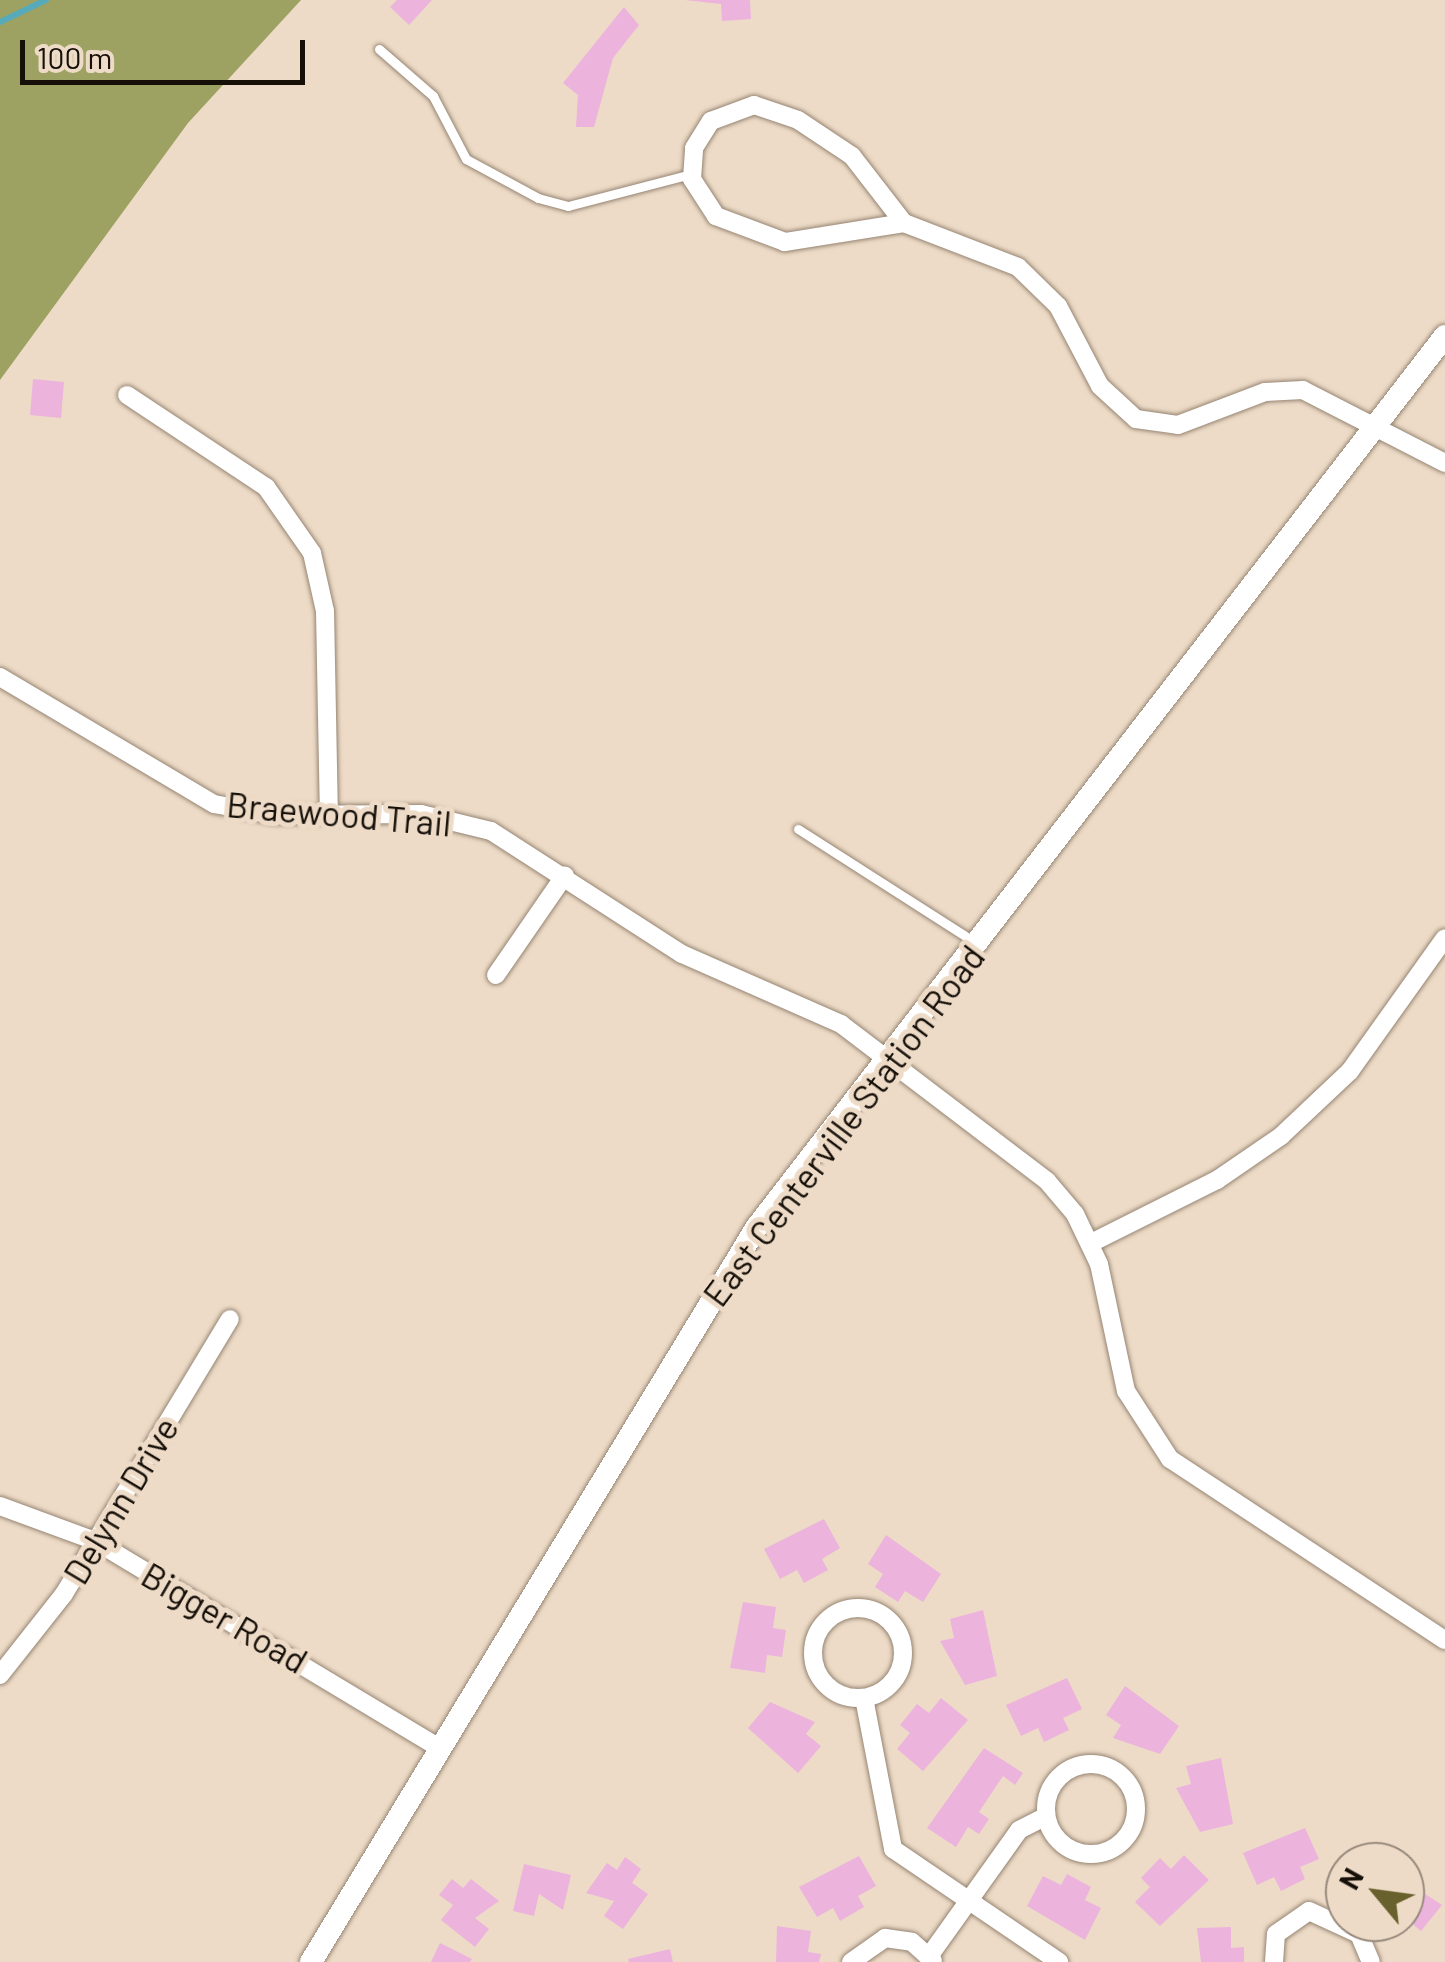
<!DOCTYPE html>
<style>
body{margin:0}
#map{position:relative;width:1445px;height:1962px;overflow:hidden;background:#eddbc7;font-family:Barlow,sans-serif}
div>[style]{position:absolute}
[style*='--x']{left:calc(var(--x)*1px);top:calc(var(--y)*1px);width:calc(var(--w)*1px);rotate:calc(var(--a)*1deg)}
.forest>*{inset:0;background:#9da263}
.stream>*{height:6px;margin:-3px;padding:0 3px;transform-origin:3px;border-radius:3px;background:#56aaba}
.building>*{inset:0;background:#ecb3dd}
.roads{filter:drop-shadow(0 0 2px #968573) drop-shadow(0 0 2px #968573)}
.service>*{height:9px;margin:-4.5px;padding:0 4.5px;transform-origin:4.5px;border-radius:4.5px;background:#fff}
.minor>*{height:18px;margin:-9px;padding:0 9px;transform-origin:9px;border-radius:9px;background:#fff}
.minor>.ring{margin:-9px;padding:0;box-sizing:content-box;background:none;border:18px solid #fff;border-radius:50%}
.tertiary>*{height:22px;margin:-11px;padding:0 11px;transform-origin:11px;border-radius:11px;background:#fff}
span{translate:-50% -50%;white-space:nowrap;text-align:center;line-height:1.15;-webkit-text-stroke:10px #eddbc7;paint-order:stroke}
.street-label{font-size:35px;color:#150f08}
.north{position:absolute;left:1325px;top:1842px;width:100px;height:100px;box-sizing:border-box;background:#eddbc7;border:2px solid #97897b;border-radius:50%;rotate:299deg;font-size:28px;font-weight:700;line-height:40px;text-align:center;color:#150f08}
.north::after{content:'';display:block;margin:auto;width:35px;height:45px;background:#68602d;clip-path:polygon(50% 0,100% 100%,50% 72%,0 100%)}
.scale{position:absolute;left:20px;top:40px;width:285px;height:45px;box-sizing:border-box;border:5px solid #150f08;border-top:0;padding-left:12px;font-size:30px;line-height:35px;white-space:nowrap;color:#150f08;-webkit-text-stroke:8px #eddbc7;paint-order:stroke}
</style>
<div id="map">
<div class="forest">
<i style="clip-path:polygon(0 0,301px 0,188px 123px,0 380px)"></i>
</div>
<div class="stream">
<i style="--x:0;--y:22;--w:51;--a:-25.6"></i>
</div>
<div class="building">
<i style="clip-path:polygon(397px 0,432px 0,409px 25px,390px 7px)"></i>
<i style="clip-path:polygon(685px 0,750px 0,751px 19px,722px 21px,721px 4px)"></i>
<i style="clip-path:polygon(624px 7px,639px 25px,613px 58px,594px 127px,576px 127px,578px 95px,563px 83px)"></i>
<i style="clip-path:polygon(33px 379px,64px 382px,61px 418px,30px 415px)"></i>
<i style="clip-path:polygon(824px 1519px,840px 1548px,822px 1559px,828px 1570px,804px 1583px,797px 1570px,780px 1579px,764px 1549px)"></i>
<i style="clip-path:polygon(886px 1535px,941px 1574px,923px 1602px,905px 1591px,898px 1602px,875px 1587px,883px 1574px,868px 1564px)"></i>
<i style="clip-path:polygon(743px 1602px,776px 1607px,773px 1628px,786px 1630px,782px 1657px,767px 1655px,765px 1673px,730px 1668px)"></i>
<i style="clip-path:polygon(983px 1610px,997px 1676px,965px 1685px,940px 1641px,954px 1638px,950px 1619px)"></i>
<i style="clip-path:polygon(1067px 1678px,1082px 1709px,1063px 1718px,1069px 1730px,1044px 1742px,1038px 1728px,1021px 1736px,1006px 1705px)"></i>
<i style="clip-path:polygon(1125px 1686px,1179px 1726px,1160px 1754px,1113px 1738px,1121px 1725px,1106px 1715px)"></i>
<i style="clip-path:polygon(941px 1698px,968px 1720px,923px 1771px,897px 1749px,910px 1733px,900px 1725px,917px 1704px,929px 1713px)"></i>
<i style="clip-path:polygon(770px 1702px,815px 1722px,806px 1734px,821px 1746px,798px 1773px,748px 1728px)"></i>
<i style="clip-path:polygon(984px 1748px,1023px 1773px,1015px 1785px,1003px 1776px,979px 1812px,989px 1819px,979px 1834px,968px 1827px,956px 1847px,927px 1828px)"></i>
<i style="clip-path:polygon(1221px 1758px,1233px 1824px,1200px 1832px,1176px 1788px,1191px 1784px,1186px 1766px)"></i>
<i style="clip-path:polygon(1305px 1828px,1319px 1859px,1300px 1867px,1305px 1879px,1281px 1891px,1274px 1877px,1257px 1885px,1243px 1853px)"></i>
<i style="clip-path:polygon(1364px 1846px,1376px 1850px,1391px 1862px,1351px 1862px)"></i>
<i style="clip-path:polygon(1184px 1855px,1209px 1880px,1160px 1926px,1135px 1902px,1150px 1887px,1141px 1878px,1160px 1858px,1171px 1869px)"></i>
<i style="clip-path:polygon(859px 1856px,876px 1886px,858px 1896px,864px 1907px,840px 1921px,833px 1908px,817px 1917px,799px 1887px)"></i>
<i style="clip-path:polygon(625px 1857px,641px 1869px,632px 1883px,648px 1894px,623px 1929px,604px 1916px,614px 1901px,586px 1893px,607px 1863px,617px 1870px)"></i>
<i style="clip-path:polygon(524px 1864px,571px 1875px,563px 1910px,539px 1894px,534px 1916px,513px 1911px)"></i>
<i style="clip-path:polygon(1067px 1874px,1091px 1887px,1085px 1900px,1101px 1908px,1085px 1940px,1027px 1906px,1043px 1876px,1061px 1885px)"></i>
<i style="clip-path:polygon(452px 1879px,463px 1888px,471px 1879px,499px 1901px,475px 1918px,489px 1929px,475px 1947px,441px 1920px,453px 1905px,439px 1895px)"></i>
<i style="clip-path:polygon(1405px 1881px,1442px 1905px,1421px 1931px,1405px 1918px)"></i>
<i style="clip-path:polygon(777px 1926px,811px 1931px,808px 1952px,821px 1954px,819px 1962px,776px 1962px)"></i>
<i style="clip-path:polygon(1231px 1927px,1231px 1948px,1244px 1947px,1244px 1962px,1201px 1962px,1197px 1928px)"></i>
<i style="clip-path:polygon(440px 1943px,472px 1959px,470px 1962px,431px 1962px)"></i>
<i style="clip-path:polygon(670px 1949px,673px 1962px,629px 1962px,628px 1959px)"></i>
</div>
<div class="roads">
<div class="service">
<i style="--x:379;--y:49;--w:72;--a:41"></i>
<i style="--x:433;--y:96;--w:71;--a:62.4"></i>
<i style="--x:466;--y:159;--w:82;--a:28.4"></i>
<i style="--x:538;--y:198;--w:31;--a:15"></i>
<i style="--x:568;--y:206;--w:127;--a:-14.6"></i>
<i style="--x:798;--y:829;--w:211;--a:32.6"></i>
</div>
<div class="minor">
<i style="--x:754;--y:105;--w:46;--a:18.8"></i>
<i style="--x:798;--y:120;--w:65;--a:33.7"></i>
<i style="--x:852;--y:156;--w:85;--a:52.2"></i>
<i style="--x:904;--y:223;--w:121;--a:170.9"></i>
<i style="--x:785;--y:242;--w:74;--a:-159.4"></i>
<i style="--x:716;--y:216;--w:44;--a:-123"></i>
<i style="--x:692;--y:179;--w:31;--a:-86"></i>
<i style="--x:694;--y:148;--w:32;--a:-58"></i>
<i style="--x:711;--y:121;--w:46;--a:-20.4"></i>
<i style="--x:904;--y:223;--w:122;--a:21.1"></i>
<i style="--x:1018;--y:267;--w:56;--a:44.3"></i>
<i style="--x:1058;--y:306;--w:90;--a:62.3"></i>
<i style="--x:1100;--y:386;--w:49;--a:42.5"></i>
<i style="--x:1136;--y:419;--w:42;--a:8.1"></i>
<i style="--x:1178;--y:425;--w:93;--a:-20.8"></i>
<i style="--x:1265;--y:392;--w:38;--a:-3"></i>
<i style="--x:1303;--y:390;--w:160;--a:27.2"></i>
<i style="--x:127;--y:395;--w:167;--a:33.5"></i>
<i style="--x:266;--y:487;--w:80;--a:55.1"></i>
<i style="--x:312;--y:553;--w:59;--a:77.4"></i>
<i style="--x:325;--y:611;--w:203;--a:88.9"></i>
<i style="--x:0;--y:677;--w:249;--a:30.7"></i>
<i style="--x:214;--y:804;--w:61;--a:10.4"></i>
<i style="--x:274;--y:815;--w:147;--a:-0.4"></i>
<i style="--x:421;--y:814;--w:72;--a:13.7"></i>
<i style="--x:491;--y:831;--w:227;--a:32.8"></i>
<i style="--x:682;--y:954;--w:174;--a:23.8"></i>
<i style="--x:841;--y:1024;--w:259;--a:37.3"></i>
<i style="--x:1047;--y:1181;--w:43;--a:49.7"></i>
<i style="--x:1075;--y:1214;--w:55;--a:64.4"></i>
<i style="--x:1099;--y:1264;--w:130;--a:78"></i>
<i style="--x:1126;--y:1391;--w:81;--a:57.1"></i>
<i style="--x:1170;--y:1459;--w:329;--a:33.4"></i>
<i style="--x:496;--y:975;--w:121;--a:-55.4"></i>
<i style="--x:1091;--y:1243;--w:141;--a:-26.6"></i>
<i style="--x:1217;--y:1180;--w:78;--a:-34.5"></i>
<i style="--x:1281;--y:1136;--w:95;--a:-43.3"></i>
<i style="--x:1350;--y:1071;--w:163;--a:-54.5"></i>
<i style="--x:0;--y:1506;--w:101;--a:20.2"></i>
<i style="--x:95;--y:1541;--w:402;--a:31"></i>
<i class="ring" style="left:813px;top:1608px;width:72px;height:72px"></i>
<i style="--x:0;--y:1675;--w:103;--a:-51.7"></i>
<i style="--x:64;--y:1594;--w:321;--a:-58.9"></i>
<i style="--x:864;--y:1698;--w:154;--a:79.1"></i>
<i style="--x:893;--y:1849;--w:201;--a:34.2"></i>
<i class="ring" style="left:1046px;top:1764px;width:72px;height:72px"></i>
<i style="--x:930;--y:1955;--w:153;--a:-54.5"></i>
<i style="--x:1019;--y:1830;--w:27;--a:-27"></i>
<i style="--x:851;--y:1962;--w:42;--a:-35.2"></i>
<i style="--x:885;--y:1938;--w:27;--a:8"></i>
<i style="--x:912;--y:1942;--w:28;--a:42"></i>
<i style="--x:1274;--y:1962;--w:28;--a:-86"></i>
<i style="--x:1276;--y:1934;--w:40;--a:-34.9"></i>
<i style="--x:1309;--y:1911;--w:55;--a:24.7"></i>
<i style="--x:1359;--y:1934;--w:30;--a:67"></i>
</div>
<div class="tertiary">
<i style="--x:311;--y:1962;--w:858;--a:-58.77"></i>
<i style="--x:756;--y:1228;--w:1127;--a:-52.32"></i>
</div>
</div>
<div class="street-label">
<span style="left:339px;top:813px;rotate:5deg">Braewood Trail</span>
<span style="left:843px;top:1125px;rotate:-53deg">East Centerville Station Road</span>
<span style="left:120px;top:1500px;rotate:-59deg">Delynn Drive</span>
<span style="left:225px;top:1617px;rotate:30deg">Bigger Road</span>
</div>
<div class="north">N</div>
<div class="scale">100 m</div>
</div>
